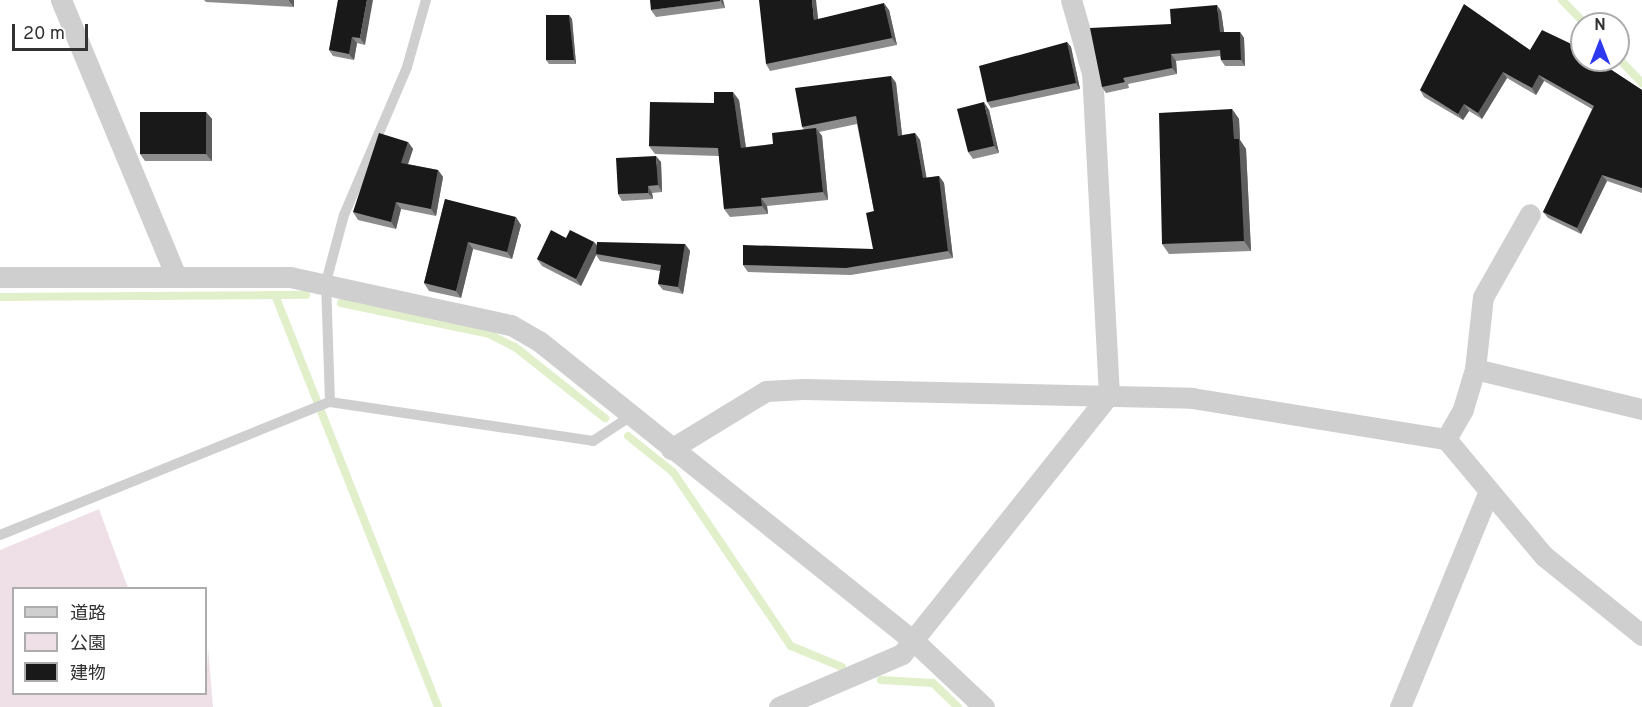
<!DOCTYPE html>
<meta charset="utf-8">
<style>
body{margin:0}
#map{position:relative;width:1642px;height:707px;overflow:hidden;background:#fff;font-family:Overpass,"Noto Sans JP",sans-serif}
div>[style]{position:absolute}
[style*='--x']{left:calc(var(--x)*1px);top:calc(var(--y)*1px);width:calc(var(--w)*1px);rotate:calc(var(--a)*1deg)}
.green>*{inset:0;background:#efe0e8}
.stream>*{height:8px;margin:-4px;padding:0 4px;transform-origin:4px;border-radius:4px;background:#e1efcb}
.service>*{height:10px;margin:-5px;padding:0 5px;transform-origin:5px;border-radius:5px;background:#cfcfcf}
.minor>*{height:21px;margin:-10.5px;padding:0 10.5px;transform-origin:10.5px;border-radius:10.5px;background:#cfcfcf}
.wall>*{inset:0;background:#8c8c8c}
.shaded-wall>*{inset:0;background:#5e5e5e}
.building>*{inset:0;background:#191919}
span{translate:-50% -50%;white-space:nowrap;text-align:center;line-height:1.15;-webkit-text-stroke:6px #fff;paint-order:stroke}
.legend{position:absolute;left:12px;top:587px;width:195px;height:108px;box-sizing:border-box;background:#fff;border:2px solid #adadad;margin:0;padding:8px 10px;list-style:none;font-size:18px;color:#323232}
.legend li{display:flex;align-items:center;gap:12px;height:30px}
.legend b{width:30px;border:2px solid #adadad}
.north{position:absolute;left:1570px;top:12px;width:60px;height:60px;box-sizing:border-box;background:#fff;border:2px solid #adadad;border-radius:50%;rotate:0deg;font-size:16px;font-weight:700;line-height:24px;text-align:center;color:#323232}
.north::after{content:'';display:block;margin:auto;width:21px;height:27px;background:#2c39f0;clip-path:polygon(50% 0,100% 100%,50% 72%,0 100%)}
.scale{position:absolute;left:12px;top:24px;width:76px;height:27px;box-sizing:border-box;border:3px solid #323232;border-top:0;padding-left:8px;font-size:18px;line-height:21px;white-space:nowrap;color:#323232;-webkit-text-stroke:4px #fff;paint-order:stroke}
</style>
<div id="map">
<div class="green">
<i style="clip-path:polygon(99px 509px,128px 588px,14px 588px,14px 694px,206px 694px,208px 647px,213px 707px,0 707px,0 550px)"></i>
</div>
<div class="stream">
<i style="--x:1562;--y:0;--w:33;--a:46"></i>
<i style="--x:1618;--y:58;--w:35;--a:46"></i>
<i style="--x:275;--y:295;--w:443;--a:68.4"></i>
<i style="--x:0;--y:297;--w:306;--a:-0.4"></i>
<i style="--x:341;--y:303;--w:151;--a:11.8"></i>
<i style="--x:489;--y:334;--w:29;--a:27"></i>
<i style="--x:515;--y:347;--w:115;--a:38.3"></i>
<i style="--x:628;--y:436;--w:58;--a:38.7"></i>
<i style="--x:673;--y:472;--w:210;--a:55.9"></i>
<i style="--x:791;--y:646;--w:55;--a:22.4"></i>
<i style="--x:881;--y:680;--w:52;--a:3.3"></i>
<i style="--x:933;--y:683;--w:35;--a:44"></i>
</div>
<div class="service">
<i style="--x:330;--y:402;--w:120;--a:-91.9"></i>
<i style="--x:326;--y:282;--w:69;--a:-75"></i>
<i style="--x:344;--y:215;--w:161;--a:-66.9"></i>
<i style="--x:407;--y:67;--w:70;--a:-74.2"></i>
<i style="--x:0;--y:535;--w:356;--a:-22"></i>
<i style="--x:330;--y:402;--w:266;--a:8.4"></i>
<i style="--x:593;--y:441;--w:45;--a:-33.3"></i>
</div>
<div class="minor">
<i style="--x:61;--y:0;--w:299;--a:67.4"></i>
<i style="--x:0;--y:277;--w:290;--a:0"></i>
<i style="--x:290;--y:277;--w:226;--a:12.3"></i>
<i style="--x:511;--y:325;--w:32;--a:30"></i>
<i style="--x:539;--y:341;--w:482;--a:38.7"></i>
<i style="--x:915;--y:642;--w:95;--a:43.3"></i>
<i style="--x:1475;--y:369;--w:72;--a:-83.7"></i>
<i style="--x:1483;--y:297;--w:95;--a:-60.5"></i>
<i style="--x:1446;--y:439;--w:34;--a:-60"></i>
<i style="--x:1463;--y:409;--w:42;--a:-73.3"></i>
<i style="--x:1475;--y:369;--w:172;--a:13.5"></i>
<i style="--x:671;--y:449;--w:111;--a:-31.4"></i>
<i style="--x:766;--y:391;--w:37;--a:-3"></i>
<i style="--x:803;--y:389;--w:389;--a:1.3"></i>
<i style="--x:1192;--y:398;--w:257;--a:9.2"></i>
<i style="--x:1446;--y:439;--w:153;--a:50.1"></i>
<i style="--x:1544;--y:556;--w:126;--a:38.9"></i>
<i style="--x:779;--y:707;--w:134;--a:-23.3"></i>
<i style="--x:902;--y:654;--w:332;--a:-51.4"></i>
<i style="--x:1109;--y:395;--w:322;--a:-93"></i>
<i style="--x:1092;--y:73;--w:76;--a:-106"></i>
<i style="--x:1400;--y:707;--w:231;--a:-67.6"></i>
</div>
<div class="wall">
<i style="clip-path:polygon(204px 0,294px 0,294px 7px,206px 2px)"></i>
<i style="clip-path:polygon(338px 0,365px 45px,357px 43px,354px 60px,333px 56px,329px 50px)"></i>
<i style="clip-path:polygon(723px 0,725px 8px,656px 17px,651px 10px)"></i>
<i style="clip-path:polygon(889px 10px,897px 45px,770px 71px,766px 64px,818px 19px)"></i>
<i style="clip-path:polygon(1221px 11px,1224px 32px,1240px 32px,1244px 38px,1245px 66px,1225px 66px,1221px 60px,1220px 56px,1176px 61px,1177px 74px,1128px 84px,1129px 88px,1106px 93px,1102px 87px,1171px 24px)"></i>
<i style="clip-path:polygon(569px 15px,572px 19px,576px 64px,549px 64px,546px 60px)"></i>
<i style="clip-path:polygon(1067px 42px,1071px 47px,1080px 89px,991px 108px,987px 102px)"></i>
<i style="clip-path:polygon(1530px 50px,1606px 61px,1611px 68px,1610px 69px,1642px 90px,1642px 193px,1607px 181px,1581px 234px,1548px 218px,1543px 212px,1592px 109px,1544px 81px,1536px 95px,1507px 78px,1482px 119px,1469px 111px,1463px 120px,1424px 97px,1420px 90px)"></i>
<i style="clip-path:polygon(891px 76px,896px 83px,902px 135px,915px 133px,920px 140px,926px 178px,939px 176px,944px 183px,953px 258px,851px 275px,748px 272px,743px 265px,873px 249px,874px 211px,857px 124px,819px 132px,822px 136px,828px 200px,767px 206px,768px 214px,730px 217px,724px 209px,719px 156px,655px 154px,649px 146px,714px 103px,739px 100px,746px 147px,773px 144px,804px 129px,802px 127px)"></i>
<i style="clip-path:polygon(1232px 109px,1239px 119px,1240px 140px,1246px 149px,1251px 251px,1169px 254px,1162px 244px)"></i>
<i style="clip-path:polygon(989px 110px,999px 153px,973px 159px,968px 152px)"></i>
<i style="clip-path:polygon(206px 112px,212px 119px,212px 161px,145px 161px,140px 154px)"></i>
<i style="clip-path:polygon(408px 142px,413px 149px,408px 164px,438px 170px,443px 177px,436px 216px,401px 209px,396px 229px,358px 220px,353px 212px)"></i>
<i style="clip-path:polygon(661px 162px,662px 192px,652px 193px,653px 199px,622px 201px,618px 194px)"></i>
<i style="clip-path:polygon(445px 199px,521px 225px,512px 259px,473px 249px,461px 298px,429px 291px,424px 283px)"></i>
<i style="clip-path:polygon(566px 238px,594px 242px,597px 245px,685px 244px,690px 251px,683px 294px,663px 290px,658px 284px,660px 271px,600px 261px,596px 255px,581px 286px,542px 266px,537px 259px)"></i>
</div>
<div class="shaded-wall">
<i style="clip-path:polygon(289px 0,294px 0,294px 7px,289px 1px)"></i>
<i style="clip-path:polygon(367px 0,373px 0,365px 45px,360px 38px)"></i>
<i style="clip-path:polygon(720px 0,723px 0,725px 8px)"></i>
<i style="clip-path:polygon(812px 0,816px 0,819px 26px,814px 20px)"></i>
<i style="clip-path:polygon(884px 3px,889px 10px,897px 45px,892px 38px)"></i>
<i style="clip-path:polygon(1217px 5px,1221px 11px,1225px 38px,1220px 32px)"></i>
<i style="clip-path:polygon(569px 15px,572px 19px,576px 64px,574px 60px)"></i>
<i style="clip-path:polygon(1240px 32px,1244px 38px,1245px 66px,1241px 60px)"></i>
<i style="clip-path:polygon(352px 37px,357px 43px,354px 60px,349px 54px)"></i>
<i style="clip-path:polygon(1067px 42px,1071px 47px,1080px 89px,1076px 83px)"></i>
<i style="clip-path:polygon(1171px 54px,1176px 61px,1177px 74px,1172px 68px)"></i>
<i style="clip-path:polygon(1606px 61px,1611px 68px,1608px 71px,1604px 65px)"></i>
<i style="clip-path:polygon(1503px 72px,1507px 78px,1482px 119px,1478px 113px)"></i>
<i style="clip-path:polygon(1539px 75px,1544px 81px,1536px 95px,1532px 88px)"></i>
<i style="clip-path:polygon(891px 76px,896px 83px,903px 143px,898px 136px)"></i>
<i style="clip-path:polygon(733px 92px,739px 100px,747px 156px,741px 148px)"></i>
<i style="clip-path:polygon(984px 102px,989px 110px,999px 153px,994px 146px)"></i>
<i style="clip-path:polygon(1464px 104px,1469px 111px,1463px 120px,1458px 114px)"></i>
<i style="clip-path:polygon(1232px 109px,1239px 119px,1240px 140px,1246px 149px,1251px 251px,1244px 241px,1234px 139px)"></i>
<i style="clip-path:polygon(206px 112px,212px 119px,212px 161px,206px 154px)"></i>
<i style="clip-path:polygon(816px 128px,822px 136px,828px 200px,823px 192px)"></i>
<i style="clip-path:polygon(915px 133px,920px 140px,928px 186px,923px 178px)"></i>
<i style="clip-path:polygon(408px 142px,413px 149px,406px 170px,401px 163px)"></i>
<i style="clip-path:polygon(656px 156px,661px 162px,662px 192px,658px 185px)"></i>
<i style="clip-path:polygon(438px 170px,443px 177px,436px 216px,431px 209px)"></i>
<i style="clip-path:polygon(1602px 175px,1607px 181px,1581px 234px,1577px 228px)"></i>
<i style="clip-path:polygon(939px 176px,944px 183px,953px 258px,948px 251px)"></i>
<i style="clip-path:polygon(648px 186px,652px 193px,653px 199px,648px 193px)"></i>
<i style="clip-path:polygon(761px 198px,767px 206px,768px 214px,762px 206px)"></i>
<i style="clip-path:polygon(396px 202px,401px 209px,396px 229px,391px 222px)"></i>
<i style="clip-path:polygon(516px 217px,521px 225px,512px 259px,507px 252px)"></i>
<i style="clip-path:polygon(468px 242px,473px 249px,461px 298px,456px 291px)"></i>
<i style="clip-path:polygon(594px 242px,599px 249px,581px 286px,576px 279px)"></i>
<i style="clip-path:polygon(685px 244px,690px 251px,683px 294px,678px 287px)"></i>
</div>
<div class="building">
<i style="clip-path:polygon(338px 0,367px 0,360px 38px,352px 37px,349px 54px,329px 50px)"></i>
<i style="clip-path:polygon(650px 0,720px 0,720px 1px,651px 10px)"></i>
<i style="clip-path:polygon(759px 0,812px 0,814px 20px,884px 3px,892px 38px,766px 64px)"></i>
<i style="clip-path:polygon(1464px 4px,1530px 50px,1542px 30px,1582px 49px,1582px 60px,1604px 60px,1606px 61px,1604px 65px,1642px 90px,1642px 188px,1602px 175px,1577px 228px,1543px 212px,1594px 106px,1539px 75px,1532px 88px,1503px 72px,1478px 113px,1464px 104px,1458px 114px,1420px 90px)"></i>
<i style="clip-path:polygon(1217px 5px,1220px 32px,1240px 32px,1241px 60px,1221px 60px,1220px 50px,1171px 54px,1172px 68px,1123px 78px,1125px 82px,1102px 87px,1090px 28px,1171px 24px,1170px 9px)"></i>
<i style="clip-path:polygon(546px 15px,569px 15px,574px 60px,546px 60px)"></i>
<i style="clip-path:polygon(1067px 42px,1076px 83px,987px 102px,979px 66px)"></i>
<i style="clip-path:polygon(891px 76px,898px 136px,915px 133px,923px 178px,939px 176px,948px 251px,846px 268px,743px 265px,743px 245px,873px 249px,866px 213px,874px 211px,856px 116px,802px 127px,795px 88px)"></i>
<i style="clip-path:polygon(714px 92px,733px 92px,741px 148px,773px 144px,772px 133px,816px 128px,823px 192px,761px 198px,762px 206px,724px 209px,718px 148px,649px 146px,650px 102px,714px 103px)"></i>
<i style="clip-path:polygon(984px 102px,994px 146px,968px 152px,957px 109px)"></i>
<i style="clip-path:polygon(1232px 109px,1234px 139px,1239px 139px,1244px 241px,1162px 244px,1159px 113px)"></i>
<i style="clip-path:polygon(140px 112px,206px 112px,206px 154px,140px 154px)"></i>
<i style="clip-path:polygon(379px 133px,408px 142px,401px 163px,438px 170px,431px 209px,396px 202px,391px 222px,353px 212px)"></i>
<i style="clip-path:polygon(656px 156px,658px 185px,648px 186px,648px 193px,618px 194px,616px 158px)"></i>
<i style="clip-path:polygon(445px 199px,516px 217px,507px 252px,468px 242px,456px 291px,424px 283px)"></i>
<i style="clip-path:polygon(551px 230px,566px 238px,570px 230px,594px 242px,576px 279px,537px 259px)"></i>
<i style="clip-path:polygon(597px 242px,685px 244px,678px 287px,658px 284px,661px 265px,596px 254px)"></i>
</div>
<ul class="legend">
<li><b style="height:8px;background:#cfcfcf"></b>道路</li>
<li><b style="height:16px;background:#efe0e8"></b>公園</li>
<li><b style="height:16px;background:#191919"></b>建物</li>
</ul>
<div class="north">N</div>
<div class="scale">20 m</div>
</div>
